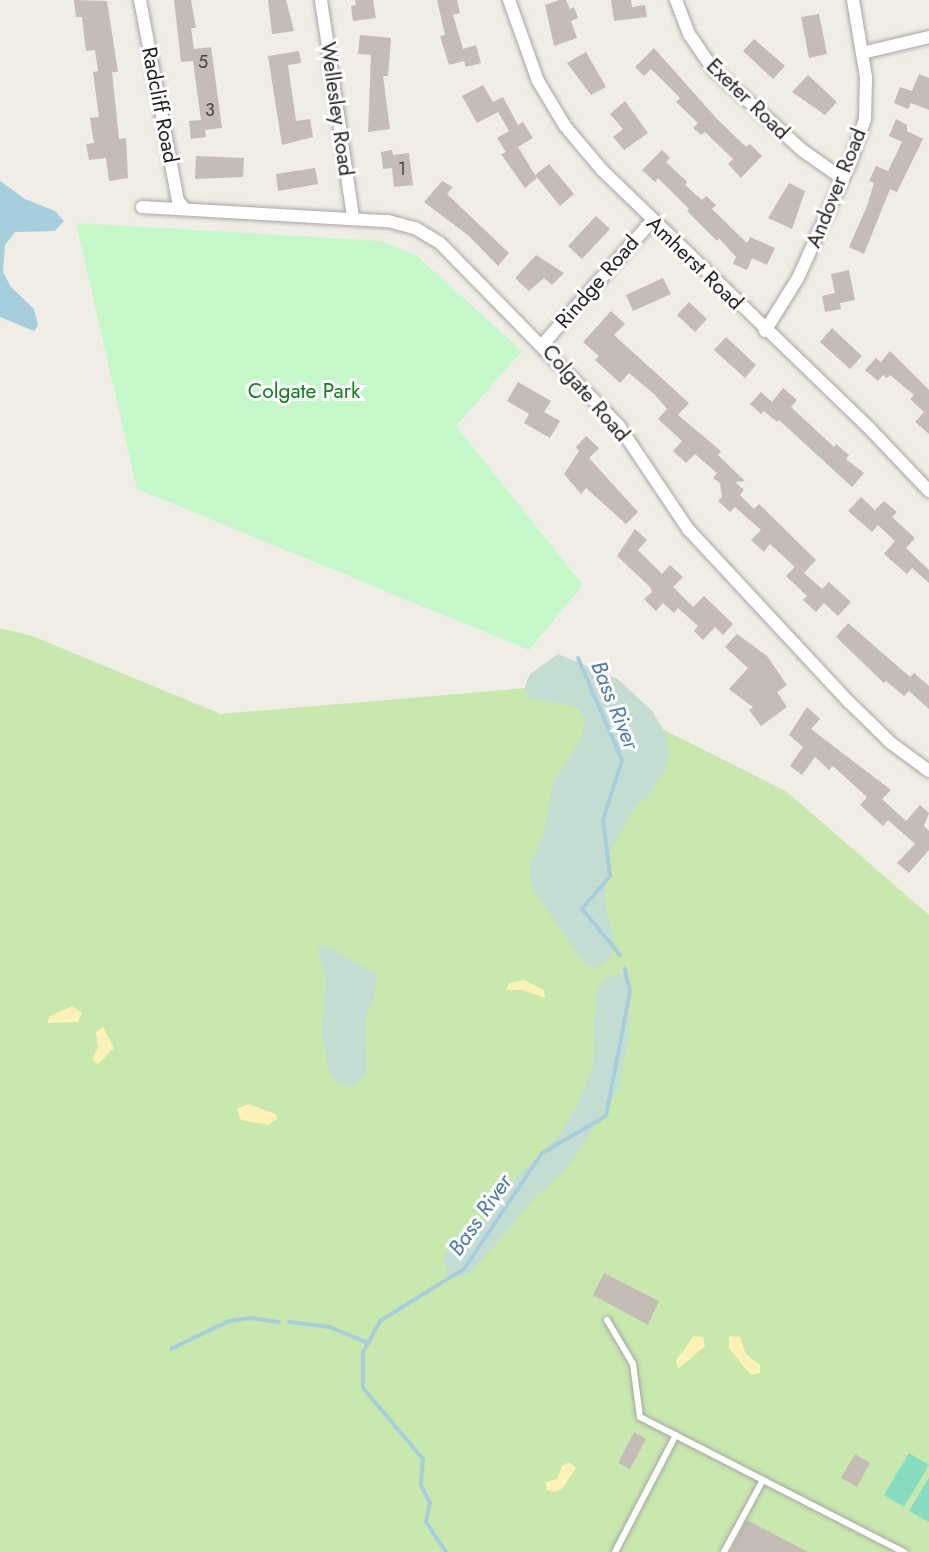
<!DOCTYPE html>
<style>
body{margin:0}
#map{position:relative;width:929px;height:1552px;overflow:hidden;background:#f0ede6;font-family:Jost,sans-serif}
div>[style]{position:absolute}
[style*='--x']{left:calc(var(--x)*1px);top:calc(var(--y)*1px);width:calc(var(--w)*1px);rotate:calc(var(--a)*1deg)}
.grass>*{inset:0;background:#c8e8ad}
.wetland>*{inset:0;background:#c3ddd2}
.sand>*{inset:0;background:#fdf2b6}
.park>*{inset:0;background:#c4f8cb}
.pitch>*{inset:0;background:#86ddbf}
.water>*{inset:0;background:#a7cedc}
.stream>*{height:4px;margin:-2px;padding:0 2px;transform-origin:2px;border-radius:2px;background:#a7cedc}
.building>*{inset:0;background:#c4bcb5}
.roads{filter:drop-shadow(0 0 2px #a6a6a6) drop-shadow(0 0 2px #a6a6a6)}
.service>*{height:6px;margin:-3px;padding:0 3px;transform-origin:3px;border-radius:3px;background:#fff}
.minor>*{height:12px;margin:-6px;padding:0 6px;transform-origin:6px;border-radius:6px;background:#fff}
span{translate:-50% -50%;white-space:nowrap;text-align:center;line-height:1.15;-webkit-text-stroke:6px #fff;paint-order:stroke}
.number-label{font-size:18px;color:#484644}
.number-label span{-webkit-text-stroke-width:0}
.street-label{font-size:21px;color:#1f1f1f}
.park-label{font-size:21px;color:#0e7c1c}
.water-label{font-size:22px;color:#4d79ad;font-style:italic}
</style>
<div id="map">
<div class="grass">
<i style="clip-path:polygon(0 628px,32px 636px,221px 714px,574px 684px,787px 792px,929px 915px,929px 1552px,0 1552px)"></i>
</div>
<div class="wetland">
<i style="clip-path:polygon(558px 654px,618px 679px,652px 711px,667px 736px,669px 758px,665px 769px,650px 794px,635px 807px,610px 853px,605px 900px,614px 943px,611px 958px,595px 969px,584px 963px,535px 893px,530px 877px,530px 862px,543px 837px,553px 783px,581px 739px,585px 721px,579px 709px,569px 705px,529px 698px,525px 686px,530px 674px)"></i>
<i style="clip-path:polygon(325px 946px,376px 973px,374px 1002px,365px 1016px,367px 1074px,352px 1087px,337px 1081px,328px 1071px,322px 1030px,326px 981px,319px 956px,318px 947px)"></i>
<i style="clip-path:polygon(623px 973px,630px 990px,629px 1037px,618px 1089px,574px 1159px,554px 1181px,536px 1196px,478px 1265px,464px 1276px,449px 1279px,443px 1254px,472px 1235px,509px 1185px,557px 1138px,577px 1106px,593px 1066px,596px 993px,604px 979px)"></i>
</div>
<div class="sand">
<i style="clip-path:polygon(524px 980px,544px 990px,545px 998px,522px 990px,506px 990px,509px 983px)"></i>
<i style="clip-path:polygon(72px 1006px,82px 1013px,78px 1022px,47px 1023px,50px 1016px)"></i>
<i style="clip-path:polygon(103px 1027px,114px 1048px,98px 1064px,92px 1059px,98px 1048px,96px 1032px)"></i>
<i style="clip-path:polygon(248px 1104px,276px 1114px,277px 1119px,268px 1125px,241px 1120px,237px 1109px)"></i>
<i style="clip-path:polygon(694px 1336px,703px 1337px,705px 1346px,678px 1369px,676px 1360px)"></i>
<i style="clip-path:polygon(729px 1336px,740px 1337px,746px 1354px,760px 1365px,760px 1373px,751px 1375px,745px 1368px,729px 1348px)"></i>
<i style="clip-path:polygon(569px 1462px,576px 1468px,563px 1488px,555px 1492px,547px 1490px,546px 1482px,557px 1479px,562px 1466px)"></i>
</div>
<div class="park">
<i style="clip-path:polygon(76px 223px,381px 241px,416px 255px,522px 351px,456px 426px,583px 585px,529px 650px,137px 489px)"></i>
</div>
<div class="pitch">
<i style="clip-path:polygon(909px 1453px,929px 1465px,904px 1507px,884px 1495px)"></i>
<i style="clip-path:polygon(929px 1477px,929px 1522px,909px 1511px)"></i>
</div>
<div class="water">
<i style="clip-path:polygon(0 181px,25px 199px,55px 211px,64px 221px,55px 231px,15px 232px,5px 245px,3px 271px,10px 286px,34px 309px,38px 325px,34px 331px,0 317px)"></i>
</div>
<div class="stream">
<i style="--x:578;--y:658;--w:111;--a:66.7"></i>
<i style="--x:622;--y:760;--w:63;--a:107.6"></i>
<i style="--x:603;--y:820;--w:56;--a:82.9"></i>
<i style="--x:610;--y:876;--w:43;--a:130.3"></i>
<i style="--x:582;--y:909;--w:60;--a:50.4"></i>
<i style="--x:289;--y:1322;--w:41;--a:7"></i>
<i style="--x:330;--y:1327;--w:41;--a:22.8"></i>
<i style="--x:171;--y:1349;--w:64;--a:-25.8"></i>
<i style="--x:229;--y:1321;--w:22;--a:-8"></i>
<i style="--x:251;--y:1318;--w:28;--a:8"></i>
<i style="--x:446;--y:1552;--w:36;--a:-124"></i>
<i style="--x:426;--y:1522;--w:19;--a:-78"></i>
<i style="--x:430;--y:1503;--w:20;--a:-117"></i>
<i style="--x:421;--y:1485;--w:26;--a:-86"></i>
<i style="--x:423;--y:1459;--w:93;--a:-130.2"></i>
<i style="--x:363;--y:1388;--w:36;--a:-90"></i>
<i style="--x:363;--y:1352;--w:35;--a:-61"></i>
<i style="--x:380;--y:1321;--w:99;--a:-31.8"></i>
<i style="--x:464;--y:1269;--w:140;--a:-56.1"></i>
<i style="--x:542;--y:1153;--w:74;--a:-30"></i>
<i style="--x:606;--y:1116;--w:127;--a:-79.1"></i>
<i style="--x:630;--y:991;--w:23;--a:-103"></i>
</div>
<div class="building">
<i style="clip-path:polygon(74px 0,107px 1px,118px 72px,112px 72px,119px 139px,126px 138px,128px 178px,109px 181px,106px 158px,89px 160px,86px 144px,94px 143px,90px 118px,99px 117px,93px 72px,98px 71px,95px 50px,86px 51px,82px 17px,76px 17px)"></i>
<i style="clip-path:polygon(174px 0,191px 0,196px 28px,191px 28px,194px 49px,211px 47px,222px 128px,205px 130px,206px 137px,191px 139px,189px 121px,201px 120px,193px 61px,181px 62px)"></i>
<i style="clip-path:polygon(268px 0,286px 0,294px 31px,272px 34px)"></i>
<i style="clip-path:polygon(355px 0,373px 0,376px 18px,353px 21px,351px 6px,356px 5px)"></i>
<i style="clip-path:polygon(437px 0,457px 0,460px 13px,453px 15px,463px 49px,476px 45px,481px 63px,466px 67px,464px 61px,449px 65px,440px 36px,445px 35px)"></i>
<i style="clip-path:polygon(559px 0,566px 0,570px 9px,574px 7px,578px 18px,571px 21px,577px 38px,554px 46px,545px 5px)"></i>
<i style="clip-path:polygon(611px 0,631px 0,632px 7px,645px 5px,647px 17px,614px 21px)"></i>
<i style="clip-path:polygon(819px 14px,827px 54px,809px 58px,801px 17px)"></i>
<i style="clip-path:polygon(360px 35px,391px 38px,388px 76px,383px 76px,390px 129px,368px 132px,371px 55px,358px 54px)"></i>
<i style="clip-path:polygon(754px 39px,785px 66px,773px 79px,743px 51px)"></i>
<i style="clip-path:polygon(654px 48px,717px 119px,746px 147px,750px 144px,762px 156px,741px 178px,728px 164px,733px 159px,705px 132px,701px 135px,693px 128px,698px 123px,676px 102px,680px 98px,651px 69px,644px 76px,635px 67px)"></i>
<i style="clip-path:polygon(299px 51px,301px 63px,288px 65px,296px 121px,310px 119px,313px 137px,282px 145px,268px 56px)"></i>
<i style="clip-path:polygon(586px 52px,606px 87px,591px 95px,567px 63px)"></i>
<i style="clip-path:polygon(919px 74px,929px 78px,929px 110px,911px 103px,908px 109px,894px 103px,900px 87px,912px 91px)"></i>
<i style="clip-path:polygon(808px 75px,837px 102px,825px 115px,792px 92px)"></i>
<i style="clip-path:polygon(483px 85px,493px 102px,503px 97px,518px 125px,523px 122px,533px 138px,518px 147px,537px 178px,525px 188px,501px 154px,506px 152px,497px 138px,509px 131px,498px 112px,477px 123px,462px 96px)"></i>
<i style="clip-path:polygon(625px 101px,648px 133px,624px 150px,613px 137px,623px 129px,610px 114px)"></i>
<i style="clip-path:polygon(896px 119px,907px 125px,907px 131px,923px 139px,897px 192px,890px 189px,864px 254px,849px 247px,867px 206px,874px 183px,869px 181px,876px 166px,888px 171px,902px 142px,889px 136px)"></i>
<i style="clip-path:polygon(392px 150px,393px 155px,409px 153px,413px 185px,394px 187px,392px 168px,383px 169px,381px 152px)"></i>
<i style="clip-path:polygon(662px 150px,670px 158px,666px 162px,687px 182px,685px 185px,702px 200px,706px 196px,716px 205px,712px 209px,747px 243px,750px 237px,775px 248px,767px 265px,752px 258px,747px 270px,733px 264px,736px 257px,719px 238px,717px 241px,687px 211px,689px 209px,658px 178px,655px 182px,642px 170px)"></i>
<i style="clip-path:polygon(196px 156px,244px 158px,243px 177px,195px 179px)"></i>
<i style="clip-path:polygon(549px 164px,574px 194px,560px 206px,535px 175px)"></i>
<i style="clip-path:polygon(315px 168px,318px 184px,278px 191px,276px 174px)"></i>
<i style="clip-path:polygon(442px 181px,453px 187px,447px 194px,509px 253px,498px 266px,469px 236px,424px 202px)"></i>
<i style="clip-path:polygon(789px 183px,805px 191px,792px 229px,768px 218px)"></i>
<i style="clip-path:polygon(596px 216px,610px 229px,582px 259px,568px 246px)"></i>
<i style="clip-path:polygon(536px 255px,564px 273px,552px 285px,544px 278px,529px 291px,515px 278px)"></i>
<i style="clip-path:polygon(849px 270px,855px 300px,840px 303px,841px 309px,825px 312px,822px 296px,835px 293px,831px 274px)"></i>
<i style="clip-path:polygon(663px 278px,671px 294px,633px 311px,626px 295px)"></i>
<i style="clip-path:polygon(689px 302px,707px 319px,695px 332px,677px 315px)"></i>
<i style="clip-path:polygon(611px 311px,625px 324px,614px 335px,689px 403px,678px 415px,721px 451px,718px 455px,745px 481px,735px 482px,744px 490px,740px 495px,754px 509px,759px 504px,816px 560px,804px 573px,822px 589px,829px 582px,851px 602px,838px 616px,824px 603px,816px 612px,803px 600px,807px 596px,786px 576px,795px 567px,770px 544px,764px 552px,751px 540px,761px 530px,735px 507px,730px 512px,718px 501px,722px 497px,720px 483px,713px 478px,717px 473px,695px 454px,686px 463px,673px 451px,682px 441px,658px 419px,667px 409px,655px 395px,629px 373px,620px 383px,595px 360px,599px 356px,583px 342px)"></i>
<i style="clip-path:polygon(832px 328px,862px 356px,850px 369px,820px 342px)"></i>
<i style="clip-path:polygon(726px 337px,756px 365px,745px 378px,714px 350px)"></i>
<i style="clip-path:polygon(890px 351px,929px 390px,929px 434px,915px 422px,924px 412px,910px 399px,914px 395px,890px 375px,887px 378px,883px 375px,878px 381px,865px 370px,876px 358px,881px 362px)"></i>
<i style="clip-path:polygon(518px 382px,551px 401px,544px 412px,560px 421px,550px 438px,524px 423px,529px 414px,507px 401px)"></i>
<i style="clip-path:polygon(783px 388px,797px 400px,791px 407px,834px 447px,836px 444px,849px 455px,846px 459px,864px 473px,852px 487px,779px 420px,777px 422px,764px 411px,761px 414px,750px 404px,761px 392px,772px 402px)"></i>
<i style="clip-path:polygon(586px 436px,599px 448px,589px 458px,638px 512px,626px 524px,586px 488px,581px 494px,564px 474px,579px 451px,576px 447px)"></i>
<i style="clip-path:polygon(861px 497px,875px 510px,884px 501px,897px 512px,892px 517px,915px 538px,906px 548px,929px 570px,929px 583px,912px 568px,907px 574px,884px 554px,895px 541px,878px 525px,872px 532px,848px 511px)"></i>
<i style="clip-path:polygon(635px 529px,647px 540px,638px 550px,662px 574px,670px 565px,683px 577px,673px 587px,693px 607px,704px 596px,733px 624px,723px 635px,715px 627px,703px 640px,694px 631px,698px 626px,678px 608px,674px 613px,663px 603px,656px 611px,644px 599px,652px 592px,650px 587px,617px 556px)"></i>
<i style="clip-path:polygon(848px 623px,910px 677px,914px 673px,929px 686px,929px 709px,909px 691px,904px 696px,886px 681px,884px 683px,836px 637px)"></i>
<i style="clip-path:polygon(737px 634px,767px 656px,787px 685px,777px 692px,787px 707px,761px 726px,749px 710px,753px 707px,729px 689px,748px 668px,725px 647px)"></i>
<i style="clip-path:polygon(807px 707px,820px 719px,811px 729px,891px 790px,882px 799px,906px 821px,920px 805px,929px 813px,924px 826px,929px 831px,929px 850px,909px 873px,897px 863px,915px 844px,888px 820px,883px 826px,860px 805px,867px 797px,833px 766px,829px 770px,815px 757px,802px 775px,790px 766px,803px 747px,789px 735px)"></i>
<i style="clip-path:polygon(604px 1273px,659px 1301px,648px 1325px,593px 1295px)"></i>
<i style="clip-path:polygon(634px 1432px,646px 1439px,630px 1469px,618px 1463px)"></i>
<i style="clip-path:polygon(855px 1454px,870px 1463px,857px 1487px,841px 1478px)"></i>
<i style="clip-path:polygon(747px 1520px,808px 1552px,730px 1552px)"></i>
</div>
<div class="roads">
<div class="service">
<i style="--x:607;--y:1320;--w:51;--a:59.4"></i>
<i style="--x:633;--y:1364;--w:53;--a:82.5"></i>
<i style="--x:640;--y:1417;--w:297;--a:27.1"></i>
<i style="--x:615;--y:1552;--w:132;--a:-62.5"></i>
<i style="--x:724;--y:1552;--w:82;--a:-61.6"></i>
</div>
<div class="minor">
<i style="--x:140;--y:0;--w:205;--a:79.3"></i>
<i style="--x:178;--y:201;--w:9;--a:49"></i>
<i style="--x:321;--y:0;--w:220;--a:81.6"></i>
<i style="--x:509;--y:0;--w:86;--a:70.3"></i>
<i style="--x:538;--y:81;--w:52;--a:59"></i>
<i style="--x:565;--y:126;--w:57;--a:49.9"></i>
<i style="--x:602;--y:170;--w:373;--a:44"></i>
<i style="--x:870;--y:429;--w:86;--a:46.4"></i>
<i style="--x:676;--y:0;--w:36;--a:69"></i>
<i style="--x:689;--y:34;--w:42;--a:55.6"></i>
<i style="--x:713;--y:69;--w:120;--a:42.3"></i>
<i style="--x:802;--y:150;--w:50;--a:35.3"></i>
<i style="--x:862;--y:53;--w:69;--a:-13.4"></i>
<i style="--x:142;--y:207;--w:246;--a:3.3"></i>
<i style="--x:388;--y:221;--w:28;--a:15"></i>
<i style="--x:415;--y:228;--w:29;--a:31"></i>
<i style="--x:440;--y:243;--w:256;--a:45.6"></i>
<i style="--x:619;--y:426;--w:124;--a:56.2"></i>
<i style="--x:688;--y:529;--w:236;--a:47.1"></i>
<i style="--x:849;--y:702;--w:59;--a:44.3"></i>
<i style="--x:891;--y:743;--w:47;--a:36.4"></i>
<i style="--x:765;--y:331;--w:62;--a:-58.1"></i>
<i style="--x:798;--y:278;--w:126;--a:-65.7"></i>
<i style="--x:850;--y:163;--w:46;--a:-71.2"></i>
<i style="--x:865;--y:119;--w:42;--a:-88.6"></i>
<i style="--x:866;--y:77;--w:78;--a:-99.6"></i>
<i style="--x:543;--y:344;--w:164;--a:-48.5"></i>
</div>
</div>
<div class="number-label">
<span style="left:203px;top:62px">5</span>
<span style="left:210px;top:110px">3</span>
<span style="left:402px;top:169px">1</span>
</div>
<div class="street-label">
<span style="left:748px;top:99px;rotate:44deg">Exeter Road</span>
<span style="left:160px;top:105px;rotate:79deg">Radcliff Road</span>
<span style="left:337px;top:109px;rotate:82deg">Wellesley Road</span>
<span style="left:836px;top:188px;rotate:-68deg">Andover Road</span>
<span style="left:695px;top:263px;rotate:44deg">Amherst Road</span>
<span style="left:597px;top:282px;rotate:-49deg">Rindge Road</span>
<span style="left:586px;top:393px;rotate:49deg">Colgate Road</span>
</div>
<div class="park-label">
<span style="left:304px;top:391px">Colgate Park</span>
</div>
<div class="water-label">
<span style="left:615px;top:705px;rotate:68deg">Bass River</span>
<span style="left:480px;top:1215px;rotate:-55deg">Bass River</span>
</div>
</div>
